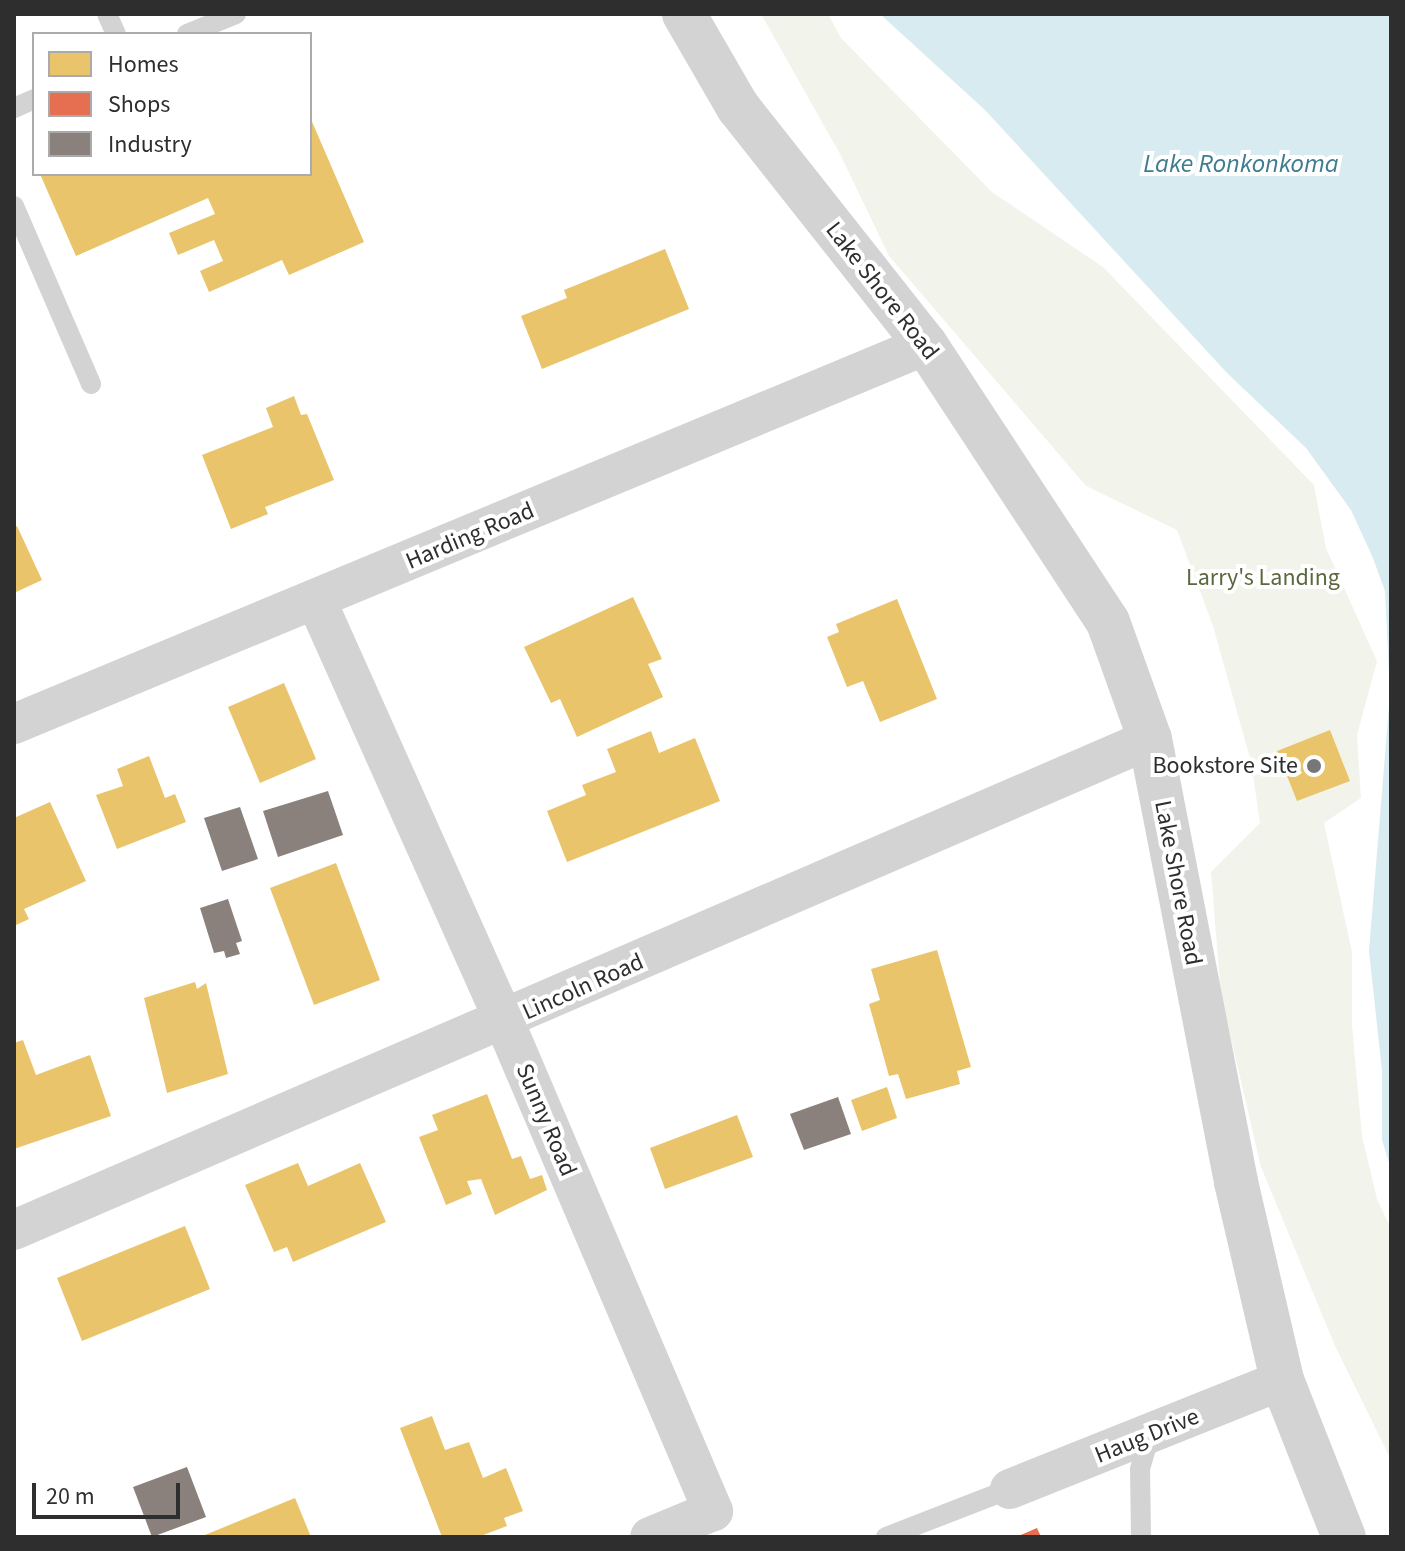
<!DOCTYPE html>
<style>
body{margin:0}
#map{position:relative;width:1405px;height:1551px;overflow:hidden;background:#fff;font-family:"Source Sans 3",sans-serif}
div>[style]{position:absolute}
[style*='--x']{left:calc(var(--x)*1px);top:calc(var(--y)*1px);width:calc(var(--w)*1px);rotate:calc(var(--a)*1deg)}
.green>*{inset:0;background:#f2f4ec}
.water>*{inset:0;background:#d8ebf0}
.homes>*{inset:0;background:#e9c46a}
.shops>*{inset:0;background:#e76f51}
.industry>*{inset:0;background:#8a817c}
.service>*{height:20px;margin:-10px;padding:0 10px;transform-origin:10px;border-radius:10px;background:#d3d3d3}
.minor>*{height:40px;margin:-20px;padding:0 20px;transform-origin:20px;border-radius:20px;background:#d3d3d3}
.tertiary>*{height:44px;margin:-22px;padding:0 22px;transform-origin:22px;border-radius:22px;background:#d3d3d3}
.dots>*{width:22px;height:22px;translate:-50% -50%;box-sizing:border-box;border:4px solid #fff;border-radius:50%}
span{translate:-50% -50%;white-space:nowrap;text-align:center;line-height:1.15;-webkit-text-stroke:8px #fff;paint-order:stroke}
.street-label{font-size:24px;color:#2e2e2e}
.park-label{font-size:24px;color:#59683d}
.poi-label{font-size:24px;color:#2e2e2e}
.right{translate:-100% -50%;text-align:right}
.water-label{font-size:26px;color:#3e7d8e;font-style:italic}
.frame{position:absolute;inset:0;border:16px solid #2e2e2e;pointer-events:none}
.legend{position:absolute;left:32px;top:32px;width:280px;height:144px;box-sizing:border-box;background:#fff;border:2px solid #ababab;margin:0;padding:10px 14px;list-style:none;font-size:24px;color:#2e2e2e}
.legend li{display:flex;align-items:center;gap:16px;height:40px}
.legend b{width:40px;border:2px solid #ababab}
.scale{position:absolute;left:32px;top:1483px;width:148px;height:36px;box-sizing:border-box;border:4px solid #2e2e2e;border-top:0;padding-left:10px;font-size:24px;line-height:28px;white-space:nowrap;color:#2e2e2e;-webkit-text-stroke:6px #fff;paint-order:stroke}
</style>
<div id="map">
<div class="green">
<i style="clip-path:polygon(761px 14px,828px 14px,841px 38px,992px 192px,1103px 267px,1314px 485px,1326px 548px,1377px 661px,1357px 735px,1361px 798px,1324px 823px,1352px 952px,1352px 1025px,1362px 1136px,1377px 1199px,1391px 1229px,1391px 1460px,1335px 1346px,1261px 1167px,1221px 996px,1211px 872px,1260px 823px,1251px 762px,1213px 626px,1177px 530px,1086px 486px,889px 256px,840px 154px)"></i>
</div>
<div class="water">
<i style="clip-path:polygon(880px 14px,1391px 14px,1391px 1169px,1382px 1140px,1382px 1071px,1369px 951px,1390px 694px,1385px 591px,1373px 558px,1351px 510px,1306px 448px,1227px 373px,985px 110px)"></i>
</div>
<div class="homes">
<i style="clip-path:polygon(310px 117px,364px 242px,289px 275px,282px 260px,209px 292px,200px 271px,223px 261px,214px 240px,178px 255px,169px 233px,215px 214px,208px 198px,76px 256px,40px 174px,310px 174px)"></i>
<i style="clip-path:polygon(665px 249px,689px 309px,542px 369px,521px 316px,567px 298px,564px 290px)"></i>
<i style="clip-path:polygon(294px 396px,301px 415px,307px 414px,334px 480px,265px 507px,268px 514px,231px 529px,202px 455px,273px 427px,266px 408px)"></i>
<i style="clip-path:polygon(17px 526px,42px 580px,14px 593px,14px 527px)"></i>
<i style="clip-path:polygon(633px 597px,662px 659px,648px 664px,663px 697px,577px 737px,560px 699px,551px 703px,524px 647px)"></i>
<i style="clip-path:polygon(897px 599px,937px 699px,880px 722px,863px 681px,847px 687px,827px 637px,839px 632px,836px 624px)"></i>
<i style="clip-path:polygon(284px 683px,316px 759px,260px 783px,228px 707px)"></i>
<i style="clip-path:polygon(1330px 730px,1350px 781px,1297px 801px,1277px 751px)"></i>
<i style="clip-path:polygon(651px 731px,659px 753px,695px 738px,720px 801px,567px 862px,547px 811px,586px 795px,582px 785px,616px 772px,607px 749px)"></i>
<i style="clip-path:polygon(149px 756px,165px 798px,175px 794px,186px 822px,117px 849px,96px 795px,123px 786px,117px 769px)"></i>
<i style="clip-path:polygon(50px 802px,86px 881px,24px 909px,29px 919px,14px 926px,14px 818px)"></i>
<i style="clip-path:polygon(336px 863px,380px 980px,314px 1005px,270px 888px)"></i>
<i style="clip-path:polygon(937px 950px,971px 1067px,957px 1071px,960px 1084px,906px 1099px,898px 1074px,889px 1076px,869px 1004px,880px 1000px,871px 969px)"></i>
<i style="clip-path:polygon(195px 982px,197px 989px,206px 983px,228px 1074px,167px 1093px,144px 998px)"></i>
<i style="clip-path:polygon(23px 1040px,36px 1075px,90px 1055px,111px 1116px,14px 1149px,14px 1043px)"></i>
<i style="clip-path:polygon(887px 1087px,897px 1118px,862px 1131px,851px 1100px)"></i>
<i style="clip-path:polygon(487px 1094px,512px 1159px,521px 1156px,530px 1179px,542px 1175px,547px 1190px,495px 1215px,481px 1179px,467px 1181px,472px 1194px,446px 1205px,419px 1137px,438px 1130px,432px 1115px)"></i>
<i style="clip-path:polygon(737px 1115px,753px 1157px,665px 1189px,650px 1148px)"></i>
<i style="clip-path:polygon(298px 1163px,308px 1186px,360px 1163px,386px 1222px,293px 1262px,287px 1247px,274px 1252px,245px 1185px)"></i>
<i style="clip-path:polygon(185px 1226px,210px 1289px,82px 1341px,57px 1278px)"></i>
<i style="clip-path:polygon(432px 1416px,445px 1450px,469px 1442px,483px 1478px,506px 1468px,523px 1511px,504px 1518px,507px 1526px,478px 1537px,442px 1537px,400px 1428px)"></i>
<i style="clip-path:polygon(295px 1498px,311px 1537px,200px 1537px)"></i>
</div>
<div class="shops">
<i style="clip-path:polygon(1037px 1528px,1041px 1537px,1016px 1537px)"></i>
</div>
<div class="industry">
<i style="clip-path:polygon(328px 791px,343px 835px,278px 857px,263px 811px)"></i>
<i style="clip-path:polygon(240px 807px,258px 859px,222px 871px,204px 818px)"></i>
<i style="clip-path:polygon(228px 899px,242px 941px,236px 943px,240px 954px,226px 958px,224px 951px,214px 953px,200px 908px)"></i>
<i style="clip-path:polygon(838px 1097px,851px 1134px,804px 1150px,790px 1114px)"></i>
<i style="clip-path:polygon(187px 1467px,206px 1517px,152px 1537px,133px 1487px)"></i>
</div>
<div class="service">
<i style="--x:107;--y:14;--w:22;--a:66"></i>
<i style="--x:187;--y:34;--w:53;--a:-22.2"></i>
<i style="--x:14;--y:108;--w:22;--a:-24"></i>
<i style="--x:14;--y:206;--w:194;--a:66.6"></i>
<i style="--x:886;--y:1537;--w:133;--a:-21.2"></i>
<i style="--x:1141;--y:1537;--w:68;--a:-90.8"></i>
<i style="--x:1140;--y:1469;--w:33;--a:-74"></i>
</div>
<div class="minor">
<i style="--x:316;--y:600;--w:461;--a:65.9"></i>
<i style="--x:504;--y:1021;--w:533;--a:66.9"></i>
<i style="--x:713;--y:1511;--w:68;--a:157.6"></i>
<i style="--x:14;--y:724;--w:988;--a:-22.57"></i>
<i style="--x:14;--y:1230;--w:1238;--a:-23.37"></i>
<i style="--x:1010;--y:1489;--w:293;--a:-21.8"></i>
</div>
<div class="tertiary">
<i style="--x:684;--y:14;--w:108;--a:59.9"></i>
<i style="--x:738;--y:107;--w:303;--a:51.7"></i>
<i style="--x:926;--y:345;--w:331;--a:56.7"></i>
<i style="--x:1108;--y:622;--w:124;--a:70.3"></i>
<i style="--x:1150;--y:739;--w:451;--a:79"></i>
<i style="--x:1236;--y:1182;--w:203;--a:76.9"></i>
<i style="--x:1282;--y:1380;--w:169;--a:68.5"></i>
</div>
<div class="dots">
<i style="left:1314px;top:766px;background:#777"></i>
</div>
<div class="street-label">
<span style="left:882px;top:291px;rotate:52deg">Lake Shore Road</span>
<span style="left:470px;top:536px;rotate:-23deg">Harding Road</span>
<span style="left:1178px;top:883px;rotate:79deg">Lake Shore Road</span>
<span style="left:583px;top:987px;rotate:-24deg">Lincoln Road</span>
<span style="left:546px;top:1120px;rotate:67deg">Sunny Road</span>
<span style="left:1147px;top:1436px;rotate:-22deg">Haug Drive</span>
</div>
<div class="park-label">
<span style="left:1263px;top:578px">Larry's Landing</span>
</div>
<div class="poi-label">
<span class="right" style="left:1298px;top:766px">Bookstore Site</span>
</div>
<div class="water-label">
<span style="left:1241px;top:164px">Lake Ronkonkoma</span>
</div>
<div class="frame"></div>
<ul class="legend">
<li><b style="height:22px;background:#e9c46a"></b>Homes</li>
<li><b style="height:22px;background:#e76f51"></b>Shops</li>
<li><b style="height:22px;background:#8a817c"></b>Industry</li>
</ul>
<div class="scale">20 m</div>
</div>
